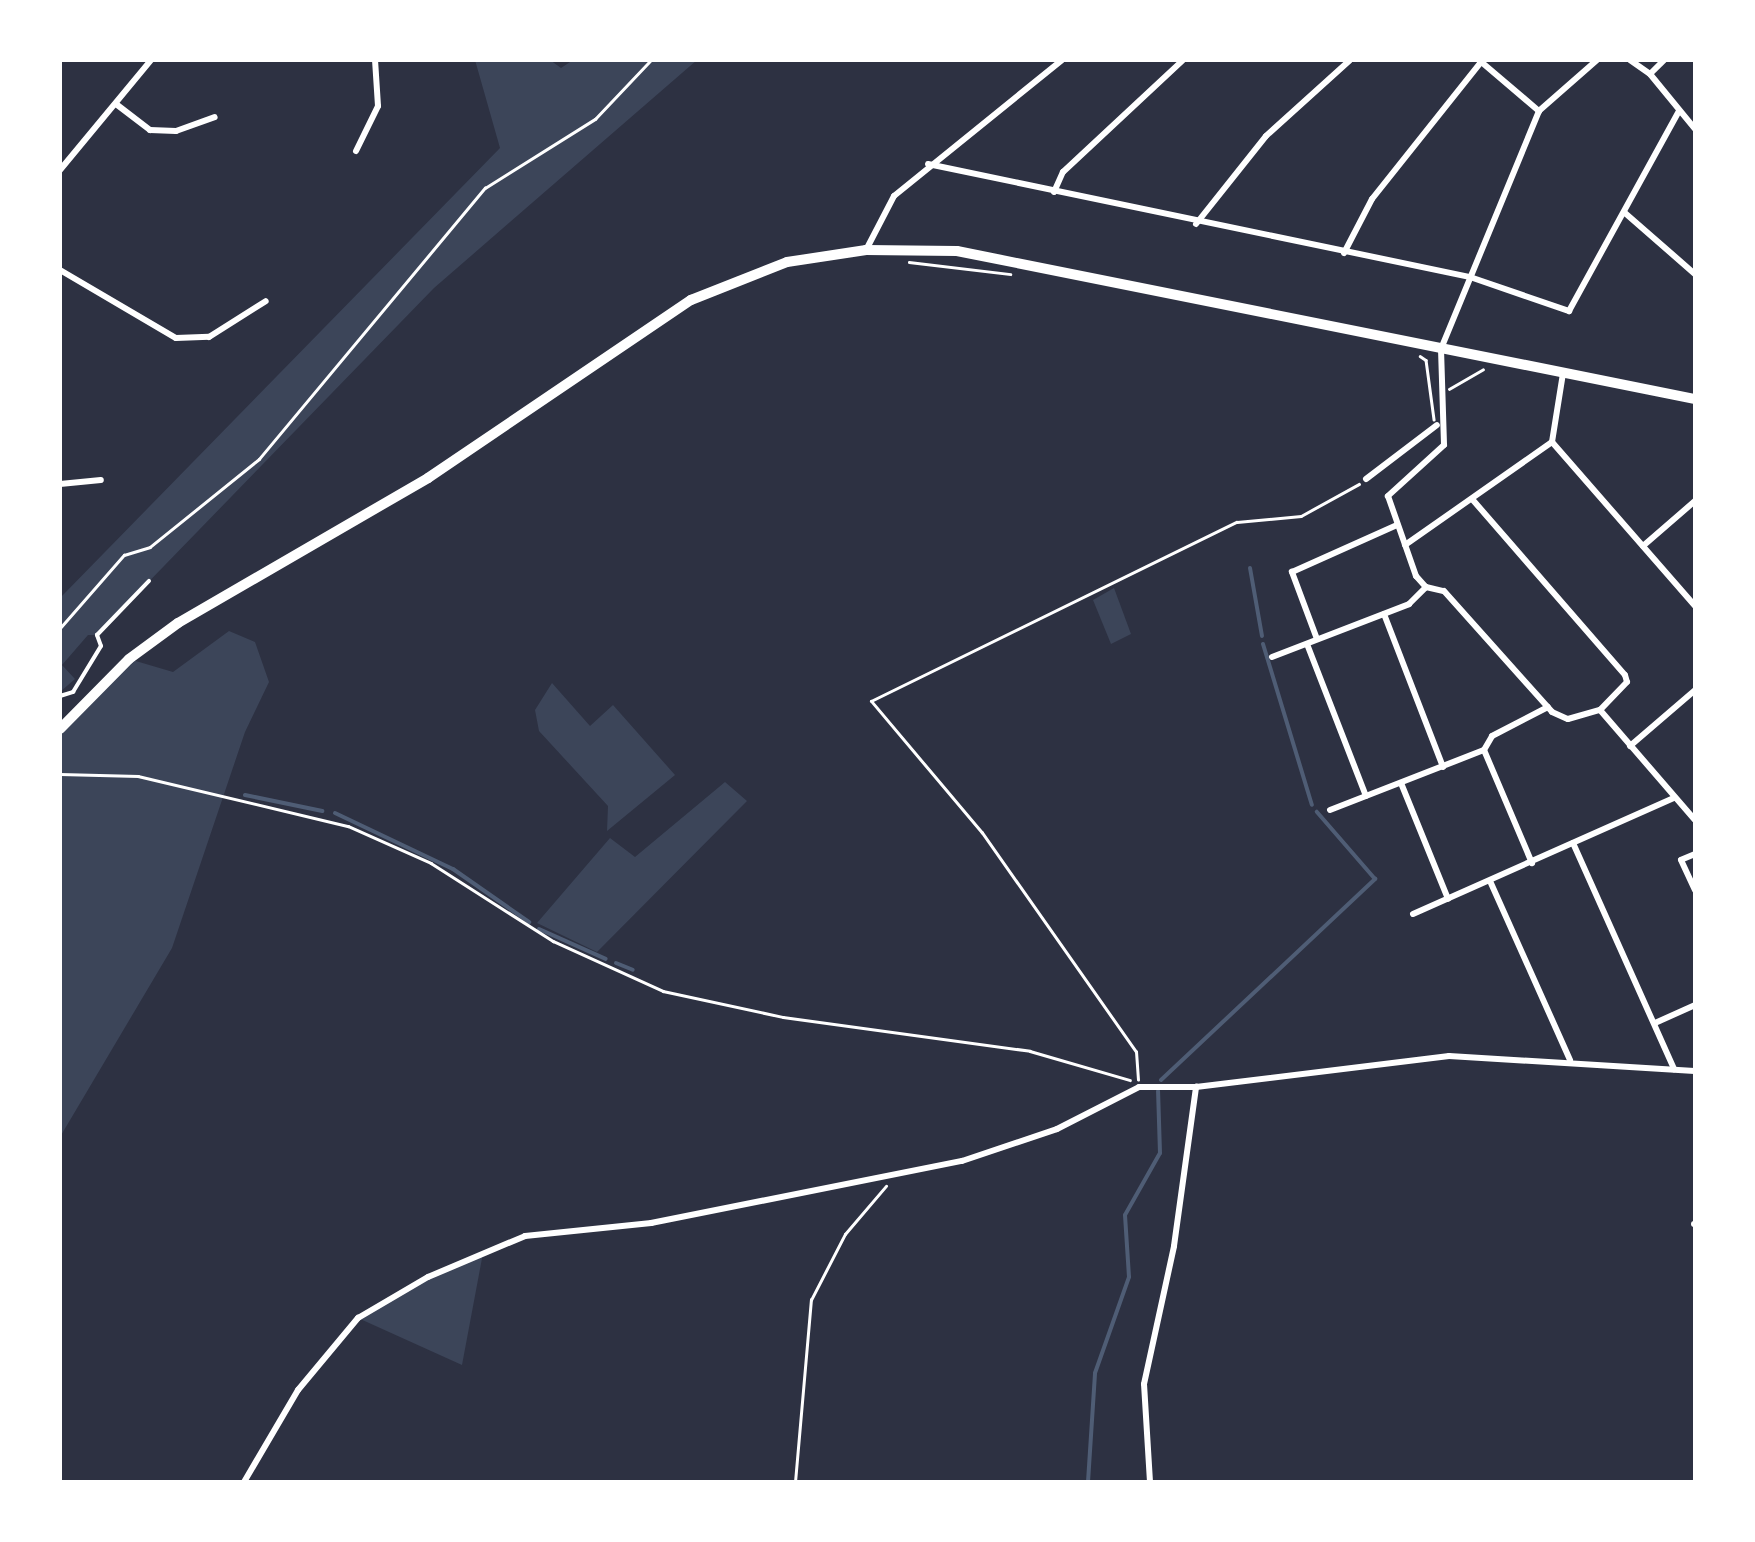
<!DOCTYPE html>
<style>
body{margin:0}
#map{position:relative;width:1755px;height:1542px;overflow:hidden;background:#2d3142;font-family:"IBM Plex Sans",sans-serif}
div>[style]{position:absolute}
[style*='--x']{left:calc(var(--x)*1px);top:calc(var(--y)*1px);width:calc(var(--w)*1px);rotate:calc(var(--a)*1deg)}
.green>*{inset:0;background:#3c4559}
.stream>*{height:4px;margin:-2px;padding:0 2px;transform-origin:2px;border-radius:2px;background:#4f5d75}
.path>*{height:2.5px;margin:-1.25px;padding:0 1.25px;transform-origin:1.25px;border-radius:1.25px;background:#fff}
.service>*{height:4px;margin:-2px;padding:0 2px;transform-origin:2px;border-radius:2px;background:#fff}
.minor>*{height:6px;margin:-3px;padding:0 3px;transform-origin:3px;border-radius:3px;background:#fff}
.secondary>*{height:10px;margin:-5px;padding:0 5px;transform-origin:5px;border-radius:5px;background:#fff}
span{translate:-50% -50%;white-space:nowrap;text-align:center;line-height:1.15;-webkit-text-stroke:10px #fff;paint-order:stroke}
.frame{position:absolute;inset:0;border:62px solid #fff;pointer-events:none}
</style>
<div id="map">
<div class="green">
<i style="clip-path:polygon(475px 60px,550px 60px,561px 68px,573px 60px,697px 60px,434px 288px,97px 635px,88px 635px,62px 665px,75px 679px,60px 692px,60px 598px,500px 148px)"></i>
<i style="clip-path:polygon(1114px 588px,1131px 634px,1111px 644px,1093px 600px)"></i>
<i style="clip-path:polygon(229px 631px,255px 642px,269px 682px,245px 732px,172px 948px,60px 1137px,60px 729px,129px 659px,173px 672px)"></i>
<i style="clip-path:polygon(552px 683px,590px 726px,613px 705px,675px 775px,607px 831px,608px 806px,539px 731px,535px 710px)"></i>
<i style="clip-path:polygon(725px 782px,747px 801px,597px 952px,537px 923px,610px 838px,635px 857px)"></i>
<i style="clip-path:polygon(483px 1253px,462px 1365px,358px 1318px,378px 1304px)"></i>
</div>
<div class="stream">
<i style="--x:1250;--y:568;--w:69;--a:80"></i>
<i style="--x:1263;--y:644;--w:168;--a:73.1"></i>
<i style="--x:245;--y:795;--w:79;--a:11.7"></i>
<i style="--x:335;--y:813;--w:131;--a:25.4"></i>
<i style="--x:453;--y:869;--w:93;--a:34.9"></i>
<i style="--x:539;--y:929;--w:73;--a:24.1"></i>
<i style="--x:616;--y:963;--w:18;--a:22"></i>
<i style="--x:1161;--y:1080;--w:294;--a:-43.2"></i>
<i style="--x:1375;--y:879;--w:89;--a:-130.9"></i>
<i style="--x:1088;--y:1482;--w:109;--a:-86.3"></i>
<i style="--x:1095;--y:1373;--w:102;--a:-70.5"></i>
<i style="--x:1129;--y:1277;--w:62;--a:-93.7"></i>
<i style="--x:1125;--y:1215;--w:71;--a:-60.6"></i>
<i style="--x:1160;--y:1153;--w:62;--a:-91.8"></i>
</div>
<div class="path">
<i style="--x:909;--y:262;--w:102;--a:6.8"></i>
<i style="--x:1420;--y:356;--w:7;--a:34"></i>
<i style="--x:1426;--y:360;--w:60;--a:82.3"></i>
<i style="--x:1449;--y:389;--w:39;--a:-30"></i>
<i style="--x:60;--y:628;--w:97;--a:-48.8"></i>
<i style="--x:124;--y:555;--w:27;--a:-17"></i>
<i style="--x:150;--y:547;--w:140;--a:-38.9"></i>
<i style="--x:259;--y:459;--w:353;--a:-50.2"></i>
<i style="--x:485;--y:188;--w:130;--a:-32.1"></i>
<i style="--x:595;--y:119;--w:81;--a:-46.5"></i>
<i style="--x:60;--y:774;--w:78;--a:1.5"></i>
<i style="--x:138;--y:776;--w:216;--a:13.4"></i>
<i style="--x:348;--y:826;--w:91;--a:24"></i>
<i style="--x:431;--y:863;--w:145;--a:32.6"></i>
<i style="--x:553;--y:941;--w:121;--a:24.4"></i>
<i style="--x:663;--y:991;--w:123;--a:12.2"></i>
<i style="--x:783;--y:1017;--w:249;--a:7.8"></i>
<i style="--x:1030;--y:1051;--w:104;--a:16.2"></i>
<i style="--x:1138;--y:1080;--w:28;--a:-94"></i>
<i style="--x:1136;--y:1052;--w:268;--a:-125.1"></i>
<i style="--x:982;--y:833;--w:172;--a:-130.1"></i>
<i style="--x:871;--y:701;--w:407;--a:-26.1"></i>
<i style="--x:1237;--y:522;--w:64;--a:-5.4"></i>
<i style="--x:1301;--y:516;--w:66;--a:-28.9"></i>
<i style="--x:795;--y:1482;--w:183;--a:-85"></i>
<i style="--x:811;--y:1300;--w:74;--a:-62.7"></i>
<i style="--x:845;--y:1234;--w:63;--a:-49.5"></i>
</div>
<div class="service">
<i style="--x:60;--y:696;--w:14;--a:-17"></i>
<i style="--x:73;--y:692;--w:54;--a:-58.7"></i>
<i style="--x:101;--y:646;--w:12;--a:-110"></i>
<i style="--x:97;--y:635;--w:75;--a:-46.1"></i>
</div>
<div class="minor">
<i style="--x:1479;--y:60;--w:79;--a:40.4"></i>
<i style="--x:1597;--y:60;--w:77;--a:138.7"></i>
<i style="--x:1539;--y:111;--w:257;--a:112.4"></i>
<i style="--x:1441;--y:349;--w:96;--a:88.2"></i>
<i style="--x:1444;--y:445;--w:76;--a:137.7"></i>
<i style="--x:1388;--y:496;--w:85;--a:70.7"></i>
<i style="--x:1416;--y:576;--w:15;--a:48"></i>
<i style="--x:1426;--y:587;--w:18;--a:13"></i>
<i style="--x:1444;--y:591;--w:162;--a:48.2"></i>
<i style="--x:1552;--y:712;--w:17;--a:24"></i>
<i style="--x:1568;--y:719;--w:33;--a:-16"></i>
<i style="--x:1630;--y:60;--w:24;--a:35"></i>
<i style="--x:1650;--y:74;--w:71;--a:50.7"></i>
<i style="--x:1651;--y:73;--w:18;--a:-45"></i>
<i style="--x:116;--y:104;--w:43;--a:37.4"></i>
<i style="--x:150;--y:130;--w:26;--a:2"></i>
<i style="--x:176;--y:131;--w:41;--a:-19.7"></i>
<i style="--x:356;--y:151;--w:50;--a:-63.9"></i>
<i style="--x:378;--y:106;--w:46;--a:-93.7"></i>
<i style="--x:928;--y:164;--w:554;--a:11.78"></i>
<i style="--x:1470;--y:277;--w:105;--a:19"></i>
<i style="--x:1569;--y:311;--w:228;--a:-61.2"></i>
<i style="--x:60;--y:170;--w:143;--a:-50.4"></i>
<i style="--x:1054;--y:192;--w:22;--a:-66"></i>
<i style="--x:1063;--y:172;--w:164;--a:-43"></i>
<i style="--x:1625;--y:213;--w:93;--a:41.1"></i>
<i style="--x:1196;--y:224;--w:112;--a:-51.5"></i>
<i style="--x:1266;--y:136;--w:113;--a:-42.1"></i>
<i style="--x:866;--y:250;--w:61;--a:-62.6"></i>
<i style="--x:894;--y:196;--w:216;--a:-39"></i>
<i style="--x:1344;--y:253;--w:61;--a:-62.6"></i>
<i style="--x:1372;--y:199;--w:175;--a:-51.5"></i>
<i style="--x:60;--y:270;--w:134;--a:30.4"></i>
<i style="--x:176;--y:338;--w:33;--a:-2"></i>
<i style="--x:209;--y:337;--w:67;--a:-32.3"></i>
<i style="--x:1552;--y:442;--w:218;--a:48.9"></i>
<i style="--x:1366;--y:479;--w:89;--a:-37.3"></i>
<i style="--x:60;--y:484;--w:41;--a:-5.6"></i>
<i style="--x:1472;--y:499;--w:233;--a:49"></i>
<i style="--x:1625;--y:675;--w:7;--a:74"></i>
<i style="--x:1627;--y:682;--w:39;--a:134"></i>
<i style="--x:1405;--y:545;--w:179;--a:-35"></i>
<i style="--x:1552;--y:442;--w:70;--a:-80.9"></i>
<i style="--x:1643;--y:546;--w:69;--a:-40.9"></i>
<i style="--x:1384;--y:614;--w:164;--a:68.9"></i>
<i style="--x:1317;--y:639;--w:72;--a:-110.5"></i>
<i style="--x:1292;--y:572;--w:115;--a:-24.1"></i>
<i style="--x:1307;--y:644;--w:163;--a:68.8"></i>
<i style="--x:1272;--y:657;--w:147;--a:-21.1"></i>
<i style="--x:1409;--y:604;--w:24;--a:-45"></i>
<i style="--x:1600;--y:710;--w:145;--a:49.2"></i>
<i style="--x:1630;--y:746;--w:86;--a:-40.7"></i>
<i style="--x:1484;--y:750;--w:123;--a:67"></i>
<i style="--x:1401;--y:783;--w:125;--a:67.9"></i>
<i style="--x:1330;--y:810;--w:165;--a:-21.3"></i>
<i style="--x:1484;--y:750;--w:16;--a:-60"></i>
<i style="--x:1492;--y:736;--w:63;--a:-27.4"></i>
<i style="--x:1573;--y:843;--w:248;--a:65.9"></i>
<i style="--x:1695;--y:854;--w:15;--a:157"></i>
<i style="--x:1681;--y:860;--w:33;--a:65"></i>
<i style="--x:1490;--y:881;--w:196;--a:65.9"></i>
<i style="--x:1413;--y:914;--w:286;--a:-24"></i>
<i style="--x:1655;--y:1023;--w:44;--a:-24.2"></i>
<i style="--x:1694;--y:1224;--w:1;--a:0"></i>
<i style="--x:244;--y:1482;--w:107;--a:-59.6"></i>
<i style="--x:298;--y:1390;--w:94;--a:-50.2"></i>
<i style="--x:358;--y:1318;--w:81;--a:-30.4"></i>
<i style="--x:428;--y:1277;--w:105;--a:-22.9"></i>
<i style="--x:525;--y:1236;--w:127;--a:-5.9"></i>
<i style="--x:651;--y:1223;--w:317;--a:-11.3"></i>
<i style="--x:962;--y:1161;--w:100;--a:-18.6"></i>
<i style="--x:1057;--y:1129;--w:92;--a:-27.1"></i>
<i style="--x:1139;--y:1087;--w:57;--a:0"></i>
<i style="--x:1196;--y:1087;--w:255;--a:-7"></i>
<i style="--x:1449;--y:1056;--w:246;--a:3.5"></i>
<i style="--x:1150;--y:1482;--w:98;--a:-93.5"></i>
<i style="--x:1144;--y:1384;--w:141;--a:-77.7"></i>
<i style="--x:1174;--y:1246;--w:161;--a:-82.1"></i>
</div>
<div class="secondary">
<i style="--x:60;--y:729;--w:98;--a:-45.4"></i>
<i style="--x:129;--y:659;--w:61;--a:-36.3"></i>
<i style="--x:178;--y:623;--w:289;--a:-30.1"></i>
<i style="--x:428;--y:478;--w:318;--a:-34.1"></i>
<i style="--x:691;--y:300;--w:103;--a:-21.6"></i>
<i style="--x:787;--y:262;--w:80;--a:-8.6"></i>
<i style="--x:866;--y:250;--w:91;--a:0.6"></i>
<i style="--x:957;--y:251;--w:753;--a:11.34"></i>
</div>
<div class="frame"></div>
</div>
